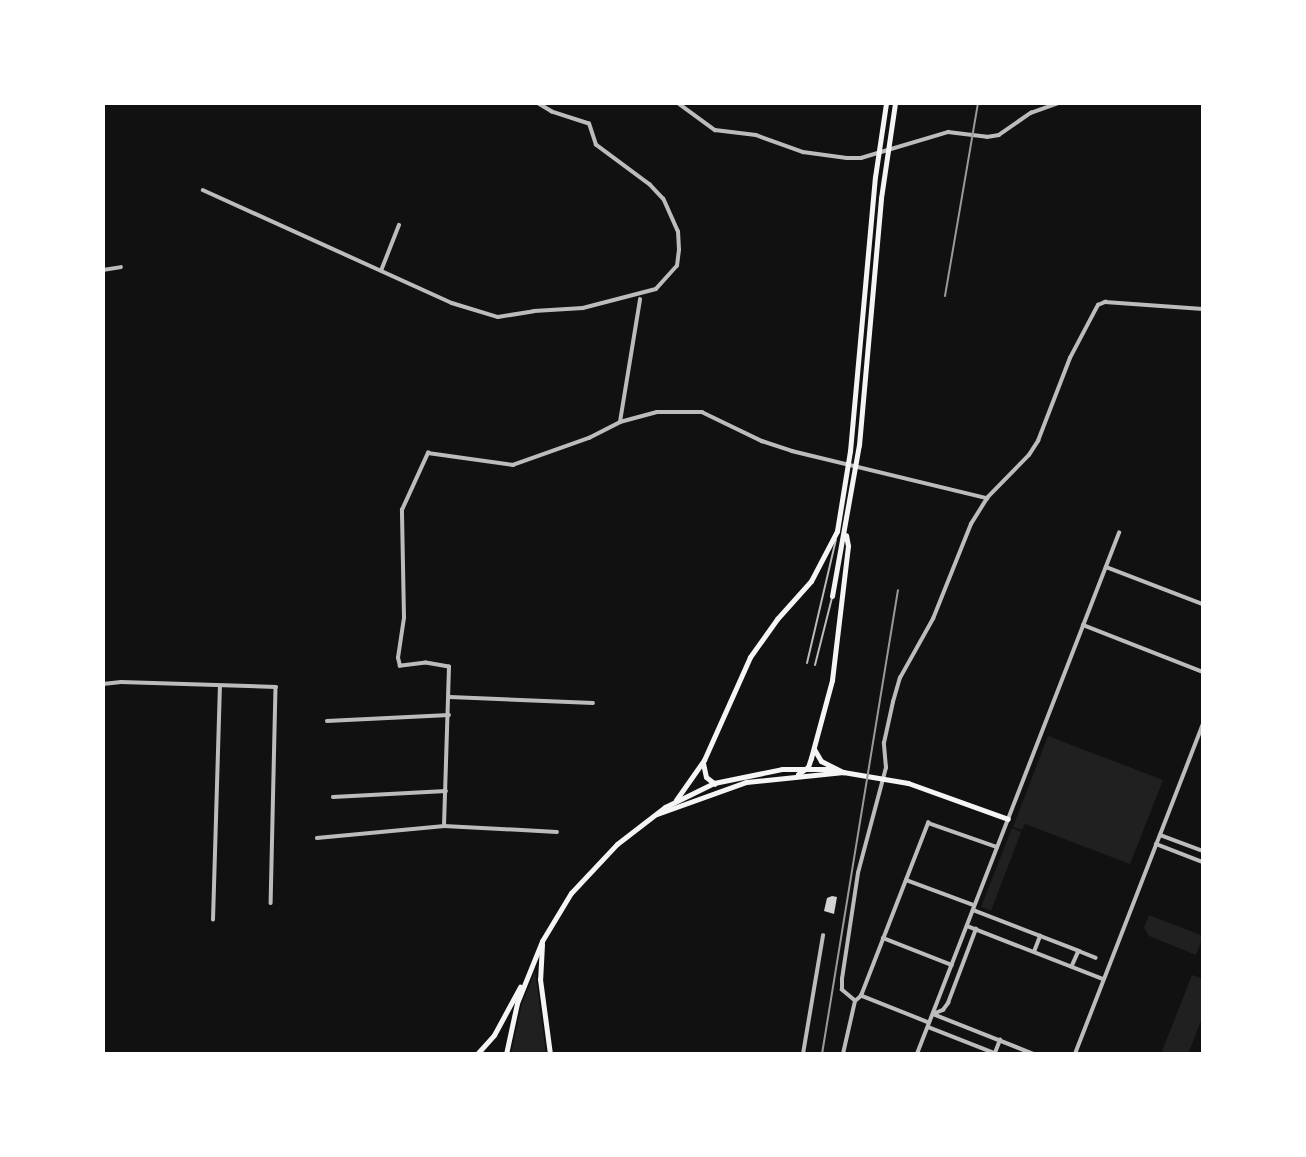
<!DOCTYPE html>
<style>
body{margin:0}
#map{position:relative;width:1306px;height:1157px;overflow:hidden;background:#111;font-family:"Public Sans",sans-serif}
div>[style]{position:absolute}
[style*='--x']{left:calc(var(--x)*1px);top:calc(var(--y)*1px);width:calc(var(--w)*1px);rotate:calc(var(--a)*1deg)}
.green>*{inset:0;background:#202020}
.building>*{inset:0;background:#d3d3d3}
.service>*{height:2px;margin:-1px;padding:0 1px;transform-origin:1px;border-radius:1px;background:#bcbcbc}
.minor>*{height:3.5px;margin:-1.75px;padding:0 1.75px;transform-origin:1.75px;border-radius:1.75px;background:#bcbcbc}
.trunk>*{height:5px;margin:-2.5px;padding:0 2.5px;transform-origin:2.5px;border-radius:2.5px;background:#f5f5f5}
.rail>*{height:2px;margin:-1px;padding:0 1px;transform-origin:1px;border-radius:1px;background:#9a9a9a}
span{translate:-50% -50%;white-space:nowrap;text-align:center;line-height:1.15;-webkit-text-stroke:7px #fff;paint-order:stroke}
.frame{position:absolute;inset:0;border:105px solid #fff;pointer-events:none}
</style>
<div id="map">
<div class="green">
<i style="clip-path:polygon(1048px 736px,1163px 780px,1130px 864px,1025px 824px,1022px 830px,1013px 827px)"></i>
<i style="clip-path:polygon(1012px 828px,1021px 832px,991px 911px,981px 907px)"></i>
<i style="clip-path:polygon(1149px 915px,1203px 936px,1196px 955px,1149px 936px,1144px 928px)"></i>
<i style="clip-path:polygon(535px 971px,546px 1054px,511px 1054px,522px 1004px)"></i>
<i style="clip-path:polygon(1192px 975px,1203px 979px,1203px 1016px,1188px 1054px,1161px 1054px)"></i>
</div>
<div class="building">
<i style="clip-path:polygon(832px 896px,837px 897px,834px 914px,824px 911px,827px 898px)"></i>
</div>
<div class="service">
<i style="--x:807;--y:663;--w:127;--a:-76.8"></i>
<i style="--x:815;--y:665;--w:69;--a:-75.8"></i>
</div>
<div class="minor">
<i style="--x:678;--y:103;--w:46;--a:36.1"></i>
<i style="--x:715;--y:130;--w:41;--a:7"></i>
<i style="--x:756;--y:135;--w:50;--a:19.9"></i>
<i style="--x:803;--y:152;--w:44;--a:7.8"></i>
<i style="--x:847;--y:158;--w:14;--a:0"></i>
<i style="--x:861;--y:158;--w:91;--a:-16.6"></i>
<i style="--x:948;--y:132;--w:39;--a:7"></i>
<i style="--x:987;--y:137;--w:12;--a:-9"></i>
<i style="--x:999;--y:135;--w:39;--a:-35"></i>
<i style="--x:1031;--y:113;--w:30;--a:-20"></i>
<i style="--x:203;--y:190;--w:273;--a:24.4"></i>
<i style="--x:452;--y:303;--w:48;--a:16.9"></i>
<i style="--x:498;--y:317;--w:36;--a:-9"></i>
<i style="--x:534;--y:311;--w:49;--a:-3.5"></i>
<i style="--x:583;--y:308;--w:75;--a:-14.6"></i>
<i style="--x:656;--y:289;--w:31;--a:-48"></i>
<i style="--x:677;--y:266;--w:16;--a:-83"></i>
<i style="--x:679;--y:250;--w:18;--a:-93"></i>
<i style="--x:678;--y:232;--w:36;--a:-114"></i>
<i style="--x:663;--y:199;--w:19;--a:-133"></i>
<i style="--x:650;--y:185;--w:67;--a:-143.5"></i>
<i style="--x:596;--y:145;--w:22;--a:-108"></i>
<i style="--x:589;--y:124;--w:39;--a:-162"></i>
<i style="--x:552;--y:112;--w:17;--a:-149"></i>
<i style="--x:103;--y:270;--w:18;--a:-9"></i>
<i style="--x:381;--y:271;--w:49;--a:-68.6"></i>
<i style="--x:620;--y:422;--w:124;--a:-80.7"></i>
<i style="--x:1106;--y:567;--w:104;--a:20.9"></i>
<i style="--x:1083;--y:625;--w:129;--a:21.4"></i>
<i style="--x:103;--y:684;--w:18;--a:-6"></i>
<i style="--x:121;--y:682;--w:155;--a:1.8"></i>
<i style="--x:276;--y:687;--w:216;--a:91.3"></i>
<i style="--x:450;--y:697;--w:143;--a:2.4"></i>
<i style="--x:327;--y:721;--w:122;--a:-2.8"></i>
<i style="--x:333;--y:797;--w:113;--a:-3"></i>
<i style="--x:444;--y:826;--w:159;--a:-88.2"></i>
<i style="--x:449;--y:667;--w:23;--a:-170"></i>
<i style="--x:426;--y:663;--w:26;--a:173"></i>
<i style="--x:400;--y:666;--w:8;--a:-104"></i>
<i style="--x:398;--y:658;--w:40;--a:-81.5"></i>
<i style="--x:404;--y:618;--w:108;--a:-91.1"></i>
<i style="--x:402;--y:510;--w:63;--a:-65.5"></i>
<i style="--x:428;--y:453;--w:86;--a:8"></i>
<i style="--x:513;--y:465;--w:81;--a:-19.6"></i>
<i style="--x:589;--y:438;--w:35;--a:-27"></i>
<i style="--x:620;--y:422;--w:38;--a:-15"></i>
<i style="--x:657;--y:412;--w:45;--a:0"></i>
<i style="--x:702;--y:412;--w:67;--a:25.8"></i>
<i style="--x:762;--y:441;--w:32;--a:18"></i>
<i style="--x:792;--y:451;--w:201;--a:13.6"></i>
<i style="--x:1160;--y:835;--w:46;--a:20.4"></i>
<i style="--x:317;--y:838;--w:128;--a:-5.4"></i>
<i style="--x:444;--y:826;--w:113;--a:3"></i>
<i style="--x:1156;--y:844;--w:50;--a:21"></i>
<i style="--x:906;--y:880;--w:72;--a:20.2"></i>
<i style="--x:973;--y:910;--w:114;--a:21.1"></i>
<i style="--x:1079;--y:951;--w:17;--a:114"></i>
<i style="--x:213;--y:920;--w:233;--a:-88.3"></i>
<i style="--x:967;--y:926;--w:146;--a:21.3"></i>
<i style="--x:883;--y:938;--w:74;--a:21.4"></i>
<i style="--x:1079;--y:951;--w:18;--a:22"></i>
<i style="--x:1034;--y:952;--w:17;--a:-69"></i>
<i style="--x:855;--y:1001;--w:17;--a:-140"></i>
<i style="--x:842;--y:990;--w:11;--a:-90"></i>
<i style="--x:842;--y:979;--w:107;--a:-81.4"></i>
<i style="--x:858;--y:873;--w:109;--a:-75.1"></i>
<i style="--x:886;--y:768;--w:25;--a:-95"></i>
<i style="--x:884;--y:743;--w:42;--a:-77.6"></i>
<i style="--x:893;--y:702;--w:25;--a:-74"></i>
<i style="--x:900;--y:678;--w:68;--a:-60.8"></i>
<i style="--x:933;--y:619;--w:102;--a:-68.2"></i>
<i style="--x:971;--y:524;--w:31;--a:-58"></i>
<i style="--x:987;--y:498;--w:60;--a:-45.7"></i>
<i style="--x:1029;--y:455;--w:17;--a:-57"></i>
<i style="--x:1038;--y:441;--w:89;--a:-68.9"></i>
<i style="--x:1070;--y:358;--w:60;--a:-62.2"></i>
<i style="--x:1098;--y:305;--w:8;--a:-23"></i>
<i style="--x:1105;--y:302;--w:98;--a:4.1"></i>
<i style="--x:933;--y:1014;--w:109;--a:21.6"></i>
<i style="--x:933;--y:1014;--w:11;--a:-22"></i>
<i style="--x:943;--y:1010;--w:9;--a:-54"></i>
<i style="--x:948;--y:1003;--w:79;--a:-69.3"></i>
<i style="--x:929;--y:1023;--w:73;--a:-158.3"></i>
<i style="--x:861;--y:996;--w:186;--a:-68.8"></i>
<i style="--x:928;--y:823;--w:73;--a:19.2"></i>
<i style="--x:928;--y:1027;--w:74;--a:21.4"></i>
<i style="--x:995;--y:1053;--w:14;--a:-69"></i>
<i style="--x:803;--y:1054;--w:120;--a:-80.4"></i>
<i style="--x:843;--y:1054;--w:54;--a:-77.2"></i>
<i style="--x:855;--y:1001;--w:8;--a:-40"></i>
<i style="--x:917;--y:1054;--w:559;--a:-68.81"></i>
<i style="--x:1075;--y:1054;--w:354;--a:-68.8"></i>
</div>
<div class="trunk">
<i style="--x:832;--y:596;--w:153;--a:-79.9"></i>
<i style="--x:859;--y:445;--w:248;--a:-84.9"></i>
<i style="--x:881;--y:198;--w:96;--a:-81.6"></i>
<i style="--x:814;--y:749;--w:14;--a:60"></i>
<i style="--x:821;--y:761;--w:25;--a:27"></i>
<i style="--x:843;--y:772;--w:66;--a:9.6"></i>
<i style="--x:908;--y:783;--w:106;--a:19.8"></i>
<i style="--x:703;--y:763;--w:14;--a:78"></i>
<i style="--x:706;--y:777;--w:11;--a:38"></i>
<i style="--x:798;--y:774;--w:12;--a:-35"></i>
<i style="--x:808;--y:767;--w:9;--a:-72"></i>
<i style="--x:811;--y:758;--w:81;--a:-74.9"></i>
<i style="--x:832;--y:680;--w:135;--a:-83.2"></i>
<i style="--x:848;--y:546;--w:11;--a:-100"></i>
<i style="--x:676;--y:800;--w:49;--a:-55"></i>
<i style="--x:704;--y:760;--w:113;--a:-65.9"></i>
<i style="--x:750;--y:657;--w:47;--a:-54.6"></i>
<i style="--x:777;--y:619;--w:51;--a:-48.2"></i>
<i style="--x:811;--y:581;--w:56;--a:-62.5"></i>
<i style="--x:837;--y:531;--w:81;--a:-80.8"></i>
<i style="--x:850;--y:451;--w:275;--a:-84.8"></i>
<i style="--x:875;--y:177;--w:75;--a:-81.5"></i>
<i style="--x:657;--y:814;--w:95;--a:-19.8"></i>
<i style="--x:746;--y:782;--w:98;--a:-5.9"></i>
<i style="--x:542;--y:944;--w:35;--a:93"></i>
<i style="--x:540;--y:979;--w:76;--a:82.4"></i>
<i style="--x:477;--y:1054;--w:25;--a:-48"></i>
<i style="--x:494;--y:1035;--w:55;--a:-61.6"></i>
<i style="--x:506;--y:1054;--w:52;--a:-77.8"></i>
<i style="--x:517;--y:1003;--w:67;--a:-68"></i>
<i style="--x:542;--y:941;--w:56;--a:-58.9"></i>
<i style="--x:571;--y:893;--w:67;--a:-46.8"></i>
<i style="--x:617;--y:844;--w:61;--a:-37.6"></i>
<i style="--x:665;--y:807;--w:55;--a:-26.1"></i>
<i style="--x:714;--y:783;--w:69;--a:-11.6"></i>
<i style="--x:782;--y:769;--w:54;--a:0"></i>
</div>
<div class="rail">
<i style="--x:945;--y:296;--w:196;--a:-80.3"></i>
<i style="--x:822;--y:1054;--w:470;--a:-80.7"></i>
</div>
<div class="frame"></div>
</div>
